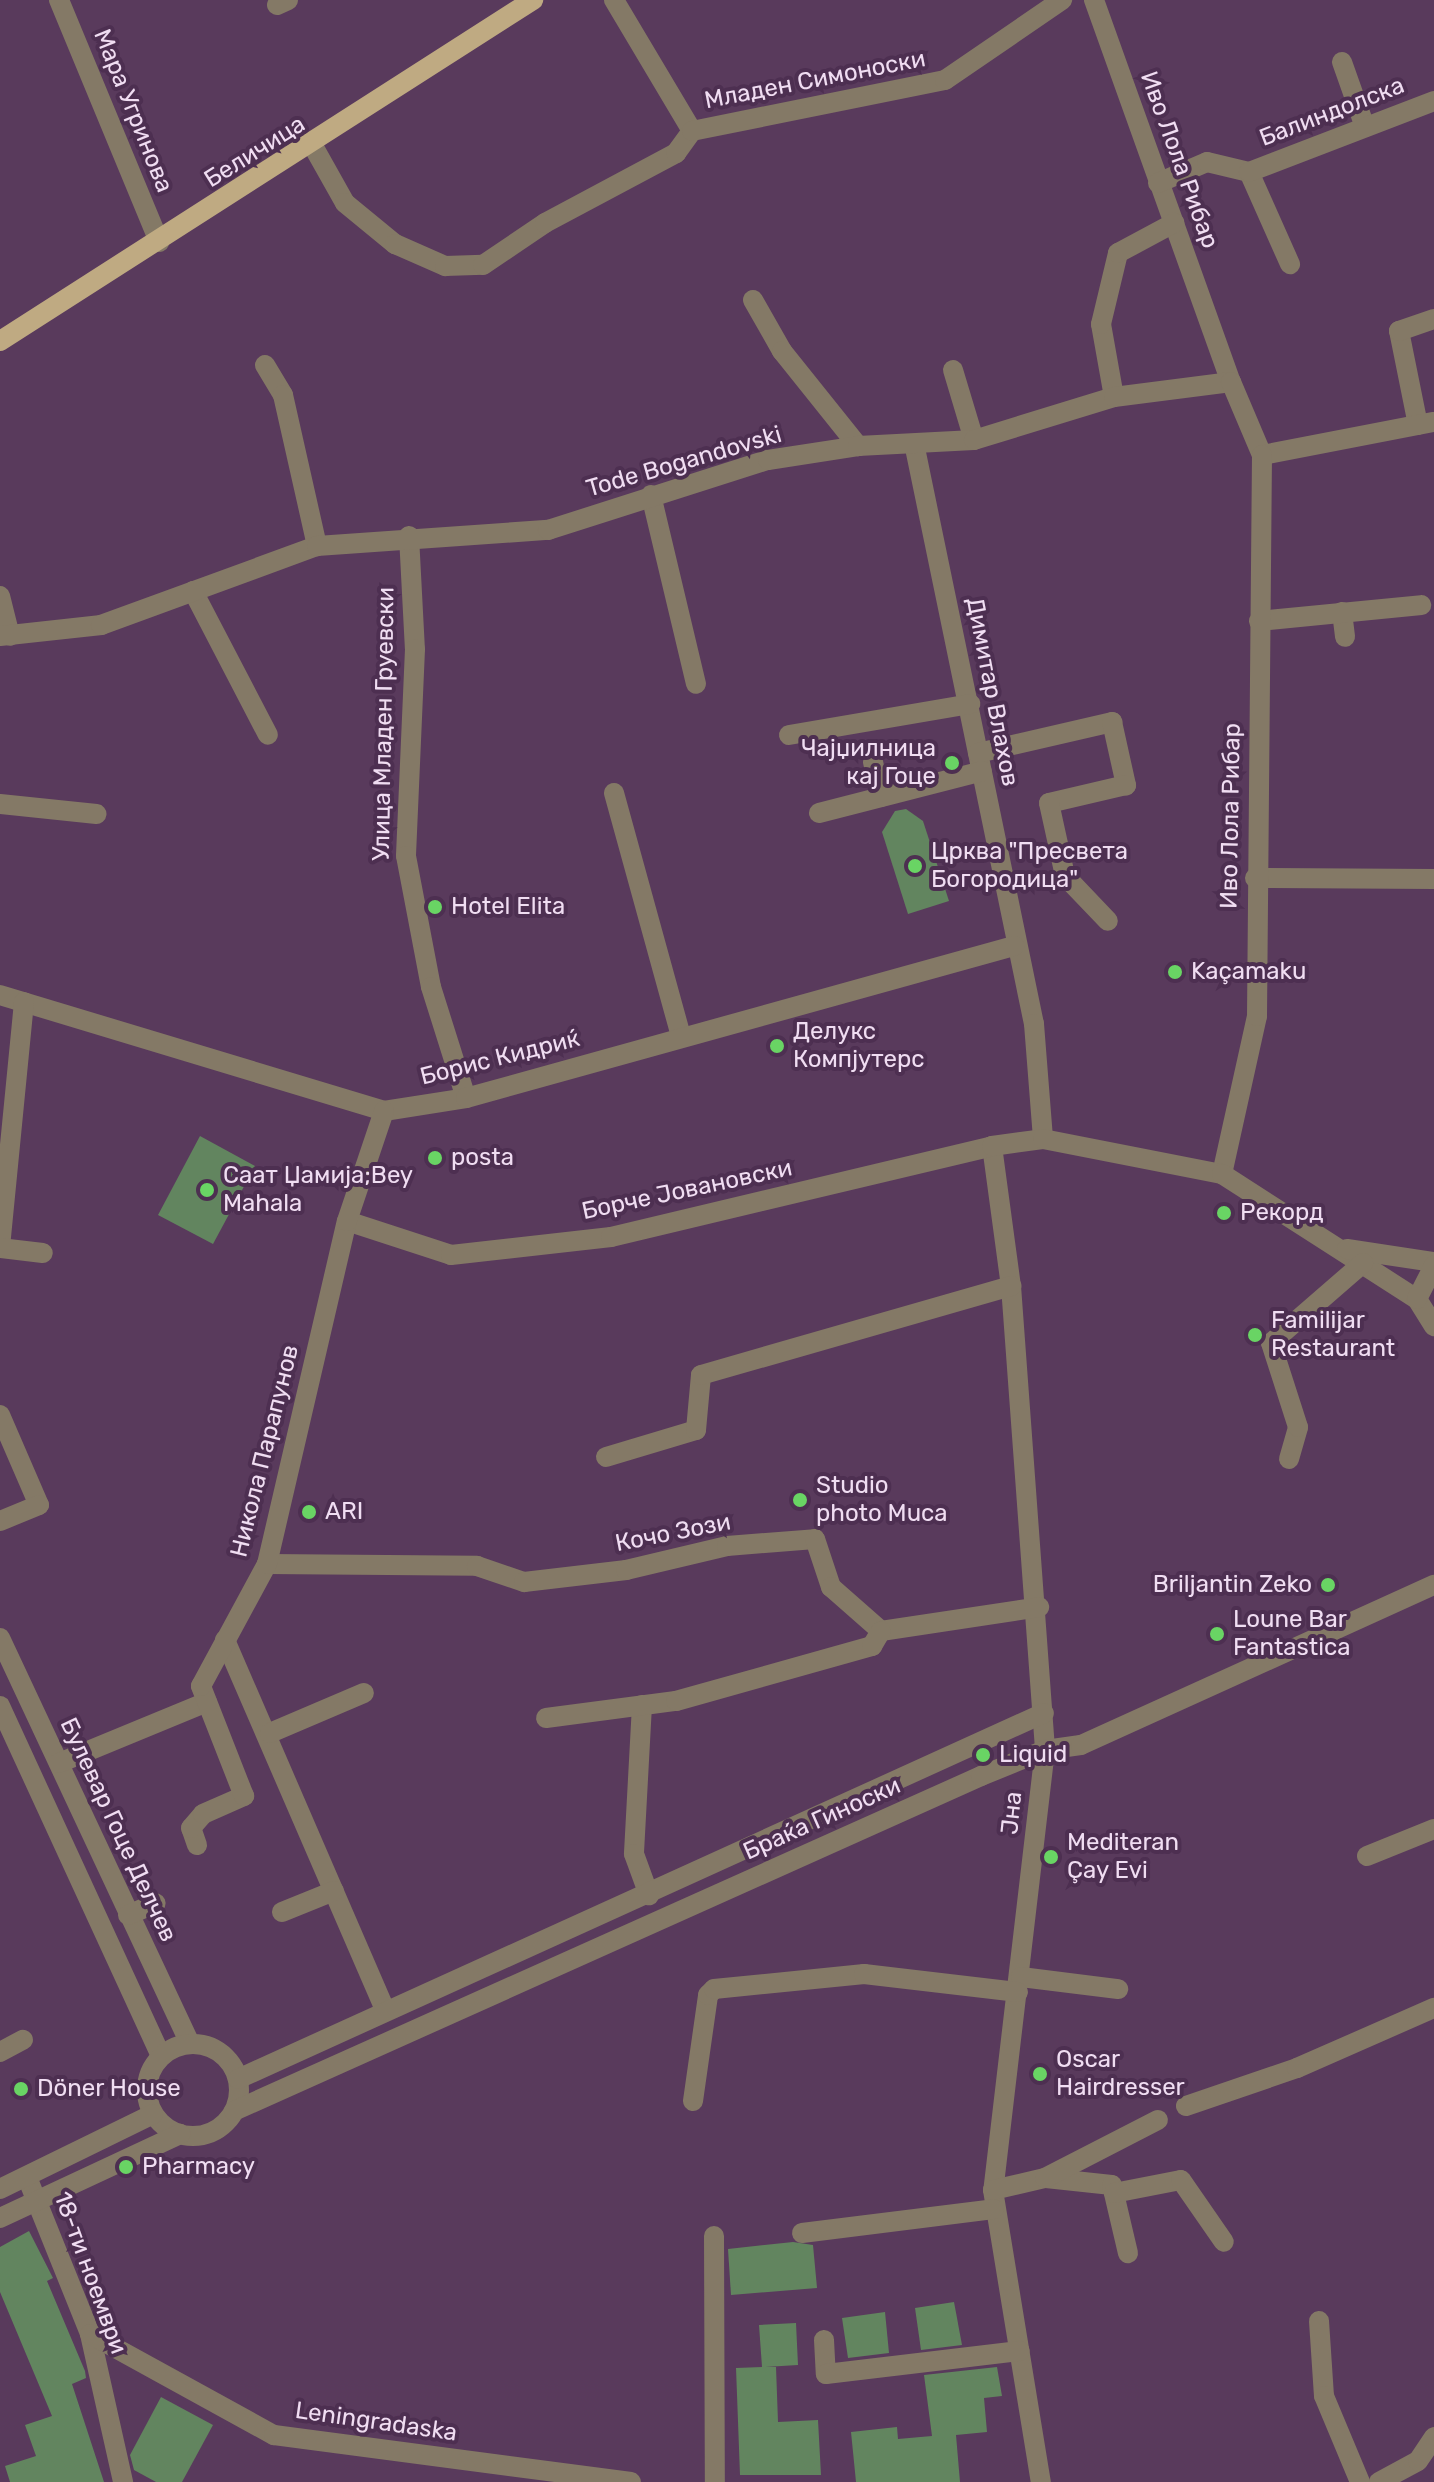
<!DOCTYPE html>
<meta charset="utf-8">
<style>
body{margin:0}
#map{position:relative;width:1434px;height:2482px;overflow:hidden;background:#593a5c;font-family:Rubik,sans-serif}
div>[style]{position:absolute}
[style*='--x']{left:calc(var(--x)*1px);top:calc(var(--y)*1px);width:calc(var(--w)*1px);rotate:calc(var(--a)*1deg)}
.building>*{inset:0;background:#62855f}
.minor>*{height:20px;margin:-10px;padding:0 10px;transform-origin:10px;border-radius:10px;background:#847966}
.minor>.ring{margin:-10px;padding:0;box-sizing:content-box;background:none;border:20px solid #847966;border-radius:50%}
.major>*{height:20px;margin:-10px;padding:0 10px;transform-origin:10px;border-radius:10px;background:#bfaa82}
.dots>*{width:22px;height:22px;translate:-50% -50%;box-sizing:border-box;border:4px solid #4d2f51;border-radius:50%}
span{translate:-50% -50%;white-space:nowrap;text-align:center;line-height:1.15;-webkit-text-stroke:8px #4d2f51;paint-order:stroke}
.street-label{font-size:24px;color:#f0ddf2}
.poi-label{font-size:24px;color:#f0ddf2}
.right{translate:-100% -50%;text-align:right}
.left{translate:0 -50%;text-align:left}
</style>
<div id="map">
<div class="building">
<i style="clip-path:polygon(906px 809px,923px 821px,949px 901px,908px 914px,882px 832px,895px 811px)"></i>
<i style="clip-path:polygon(200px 1136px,255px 1166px,213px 1244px,158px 1215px)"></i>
<i style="clip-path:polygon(29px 2231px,53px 2278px,47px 2281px,85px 2371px,86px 2378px,72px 2384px,104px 2482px,10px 2482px,5px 2466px,36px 2456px,25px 2425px,52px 2416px,0 2292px,0 2247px)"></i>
<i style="clip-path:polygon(793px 2242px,813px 2245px,817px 2288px,731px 2295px,728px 2249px)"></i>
<i style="clip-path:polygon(954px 2302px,962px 2345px,921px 2350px,915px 2308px)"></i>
<i style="clip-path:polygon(885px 2312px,889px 2353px,848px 2358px,842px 2318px)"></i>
<i style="clip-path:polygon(796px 2323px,798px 2365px,765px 2367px,776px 2367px,778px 2422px,818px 2420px,821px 2475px,740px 2475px,736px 2368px,762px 2367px,759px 2325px)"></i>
<i style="clip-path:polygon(997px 2367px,1002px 2396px,984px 2398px,987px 2432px,956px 2435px,960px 2482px,856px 2482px,851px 2432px,897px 2427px,898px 2439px,932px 2436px,924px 2375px)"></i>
<i style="clip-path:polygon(161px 2397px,213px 2425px,182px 2482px,156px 2482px,134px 2470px,130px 2455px)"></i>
</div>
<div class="minor">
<i style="--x:59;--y:0;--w:262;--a:67.5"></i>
<i style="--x:614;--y:0;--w:152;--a:59.2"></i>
<i style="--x:1094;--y:0;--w:406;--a:70.3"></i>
<i style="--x:277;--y:5;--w:12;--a:-24"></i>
<i style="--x:1342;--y:62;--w:69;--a:70.5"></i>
<i style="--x:313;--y:146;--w:65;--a:60.7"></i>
<i style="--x:345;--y:203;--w:65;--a:39.4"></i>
<i style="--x:395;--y:244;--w:55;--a:23.7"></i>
<i style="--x:445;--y:266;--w:38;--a:-2"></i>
<i style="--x:483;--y:265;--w:75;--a:-34.1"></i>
<i style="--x:545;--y:223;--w:149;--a:-28.1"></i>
<i style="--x:676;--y:153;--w:27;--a:-54"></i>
<i style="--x:692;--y:131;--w:258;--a:-11.4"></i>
<i style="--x:945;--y:80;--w:142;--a:-34.4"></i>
<i style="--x:1249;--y:172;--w:101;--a:66"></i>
<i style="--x:1158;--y:183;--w:53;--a:-23.2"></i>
<i style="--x:1207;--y:162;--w:43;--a:13.4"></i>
<i style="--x:1249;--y:172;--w:198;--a:-21"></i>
<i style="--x:753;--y:300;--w:59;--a:60.4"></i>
<i style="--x:782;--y:351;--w:122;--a:51.3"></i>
<i style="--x:265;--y:365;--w:35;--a:59"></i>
<i style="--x:283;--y:395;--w:155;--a:77.3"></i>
<i style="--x:953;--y:370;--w:73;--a:73.3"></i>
<i style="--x:1114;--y:397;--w:74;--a:-100.1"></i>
<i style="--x:1101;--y:324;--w:73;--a:-76.5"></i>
<i style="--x:1118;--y:253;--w:64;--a:-28.2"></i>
<i style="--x:1418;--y:425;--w:96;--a:-101.4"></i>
<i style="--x:1399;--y:331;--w:37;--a:-19"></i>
<i style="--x:915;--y:448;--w:588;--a:78.33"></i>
<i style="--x:1034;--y:1024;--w:115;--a:85.5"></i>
<i style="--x:651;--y:495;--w:194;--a:76.6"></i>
<i style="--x:409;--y:536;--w:113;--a:87"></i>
<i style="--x:415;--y:649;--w:207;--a:92.5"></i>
<i style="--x:406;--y:856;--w:133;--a:79.2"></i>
<i style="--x:431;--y:987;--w:116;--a:72.5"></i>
<i style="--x:193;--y:591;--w:162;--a:62.5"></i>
<i style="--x:0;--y:596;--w:41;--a:76"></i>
<i style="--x:1342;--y:612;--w:25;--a:83"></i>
<i style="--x:1259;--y:621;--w:163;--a:-5.6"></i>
<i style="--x:0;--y:636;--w:102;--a:-6.2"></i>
<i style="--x:101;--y:625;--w:230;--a:-20.1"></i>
<i style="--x:317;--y:546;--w:232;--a:-4"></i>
<i style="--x:548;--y:530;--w:231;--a:-17.7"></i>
<i style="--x:768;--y:460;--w:91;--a:-8.8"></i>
<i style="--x:858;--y:446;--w:116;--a:-3"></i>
<i style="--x:974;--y:440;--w:146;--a:-17.1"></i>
<i style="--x:1114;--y:397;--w:118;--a:-7.3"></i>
<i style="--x:1231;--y:382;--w:79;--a:67"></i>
<i style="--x:1262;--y:455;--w:175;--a:-10.9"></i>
<i style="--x:789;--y:735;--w:184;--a:-9.7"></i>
<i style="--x:978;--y:753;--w:138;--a:-13"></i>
<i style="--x:1112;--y:722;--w:65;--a:77.5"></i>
<i style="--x:1126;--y:785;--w:79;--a:166.8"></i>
<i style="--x:1049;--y:803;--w:75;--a:77.6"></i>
<i style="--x:1065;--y:876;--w:62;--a:46.3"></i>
<i style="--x:873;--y:762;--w:36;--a:77"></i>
<i style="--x:614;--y:793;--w:252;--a:74.6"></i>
<i style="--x:0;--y:804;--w:97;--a:5.9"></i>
<i style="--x:819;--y:813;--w:168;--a:-14.4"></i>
<i style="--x:1255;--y:878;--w:179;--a:0.3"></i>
<i style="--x:0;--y:995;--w:401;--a:16.8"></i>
<i style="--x:384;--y:1111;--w:83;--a:-9"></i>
<i style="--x:466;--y:1098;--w:569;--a:-15.5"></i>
<i style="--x:992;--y:1146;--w:141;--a:82.3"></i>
<i style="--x:1011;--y:1286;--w:465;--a:85.8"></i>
<i style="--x:1045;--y:1750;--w:443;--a:96.7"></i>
<i style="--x:993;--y:2190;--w:296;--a:80.7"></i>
<i style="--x:1222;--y:1174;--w:162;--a:-77.5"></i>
<i style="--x:1257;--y:1016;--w:561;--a:-89.49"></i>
<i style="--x:347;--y:1221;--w:109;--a:18.1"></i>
<i style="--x:451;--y:1255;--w:161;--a:-6.4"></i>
<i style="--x:611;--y:1237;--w:392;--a:-13.4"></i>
<i style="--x:992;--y:1146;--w:51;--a:-7.8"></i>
<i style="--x:1043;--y:1139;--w:182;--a:11.1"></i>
<i style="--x:1222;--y:1174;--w:232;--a:32.7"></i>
<i style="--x:1417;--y:1299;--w:32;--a:58"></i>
<i style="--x:0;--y:1247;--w:246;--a:-84.4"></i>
<i style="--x:0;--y:1248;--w:43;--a:6.6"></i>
<i style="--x:1347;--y:1249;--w:88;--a:8.5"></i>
<i style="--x:1417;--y:1299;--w:38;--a:-63"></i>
<i style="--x:0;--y:1415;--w:98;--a:66.6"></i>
<i style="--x:39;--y:1505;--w:42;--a:157.7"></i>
<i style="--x:606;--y:1457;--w:94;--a:-16.7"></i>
<i style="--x:696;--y:1430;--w:55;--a:-84.8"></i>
<i style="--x:701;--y:1375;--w:323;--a:-16"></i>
<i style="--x:1289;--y:1459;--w:33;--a:-74"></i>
<i style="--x:1298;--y:1427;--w:88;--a:-107.8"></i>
<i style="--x:1271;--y:1343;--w:122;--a:-41"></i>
<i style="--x:267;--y:1564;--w:210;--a:0.5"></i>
<i style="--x:477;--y:1566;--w:50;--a:18.8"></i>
<i style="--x:524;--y:1582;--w:103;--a:-6.7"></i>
<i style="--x:626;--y:1570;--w:104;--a:-13.4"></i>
<i style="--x:727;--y:1546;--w:88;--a:-4.5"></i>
<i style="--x:815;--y:1539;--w:51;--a:71.6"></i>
<i style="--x:831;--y:1587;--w:67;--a:41.3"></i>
<i style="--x:881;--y:1631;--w:160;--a:-8.6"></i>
<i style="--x:0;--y:1638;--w:447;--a:64.9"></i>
<i style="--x:225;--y:1640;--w:403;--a:66.6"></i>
<i style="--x:642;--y:1705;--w:149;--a:93.1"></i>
<i style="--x:634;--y:1854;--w:44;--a:69.9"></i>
<i style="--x:0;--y:1706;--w:385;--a:65.3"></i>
<i style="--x:546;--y:1718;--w:131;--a:-7.5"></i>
<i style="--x:676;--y:1701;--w:204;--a:-15.7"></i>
<i style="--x:872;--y:1646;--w:17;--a:-59"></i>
<i style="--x:270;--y:1733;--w:102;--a:-23.1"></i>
<i style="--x:59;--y:1763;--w:160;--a:-22.4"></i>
<i style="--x:197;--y:1845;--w:18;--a:-109"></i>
<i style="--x:191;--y:1828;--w:18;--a:-49"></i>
<i style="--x:203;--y:1814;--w:45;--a:-23.7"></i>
<i style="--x:244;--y:1796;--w:118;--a:-111.4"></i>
<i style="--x:201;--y:1686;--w:139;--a:-61.6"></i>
<i style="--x:267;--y:1564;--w:352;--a:-76.9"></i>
<i style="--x:347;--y:1221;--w:116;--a:-71.4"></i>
<i style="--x:1367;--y:1856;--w:72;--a:-21.9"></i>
<i style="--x:282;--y:1912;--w:56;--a:-22"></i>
<i style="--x:128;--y:1915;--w:30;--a:-23"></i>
<i style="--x:1021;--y:1977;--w:98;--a:7.1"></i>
<i class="ring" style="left:147px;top:2044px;width:72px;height:72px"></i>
<i style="--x:0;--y:2052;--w:26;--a:-28"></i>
<i style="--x:238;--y:2079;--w:885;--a:-24.42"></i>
<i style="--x:693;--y:2101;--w:107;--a:-81.9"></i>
<i style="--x:708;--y:1995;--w:8;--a:-45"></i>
<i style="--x:714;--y:1989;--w:151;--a:-5.7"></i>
<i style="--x:864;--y:1974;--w:155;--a:6.7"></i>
<i style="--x:1186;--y:2106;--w:117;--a:-18.9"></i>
<i style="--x:1297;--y:2068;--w:150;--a:-23.7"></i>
<i style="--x:234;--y:2111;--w:819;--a:-24.15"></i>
<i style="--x:981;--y:1776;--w:69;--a:-22.1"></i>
<i style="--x:1045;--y:1750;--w:36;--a:-8"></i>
<i style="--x:1081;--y:1745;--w:388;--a:-24.4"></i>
<i style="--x:27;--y:2177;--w:169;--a:68.1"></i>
<i style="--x:90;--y:2334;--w:152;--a:77.4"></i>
<i style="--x:1046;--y:2178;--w:66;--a:6.1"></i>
<i style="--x:1112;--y:2185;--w:70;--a:76.8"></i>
<i style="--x:0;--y:2189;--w:170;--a:-26.1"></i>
<i style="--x:993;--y:2190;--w:53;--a:-13"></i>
<i style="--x:1045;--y:2178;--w:127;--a:-27.2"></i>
<i style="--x:1114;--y:2193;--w:68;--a:-11"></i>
<i style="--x:1181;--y:2180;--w:75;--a:55.3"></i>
<i style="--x:0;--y:2218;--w:199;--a:-25"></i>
<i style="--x:802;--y:2233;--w:193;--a:-7.1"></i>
<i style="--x:714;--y:2236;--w:246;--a:89.8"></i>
<i style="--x:1319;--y:2321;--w:75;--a:86.2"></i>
<i style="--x:1324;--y:2396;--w:93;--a:67.3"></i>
<i style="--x:90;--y:2334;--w:210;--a:28.8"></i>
<i style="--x:274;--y:2435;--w:360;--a:7.5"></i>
<i style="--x:824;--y:2340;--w:34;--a:87"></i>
<i style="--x:826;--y:2374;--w:195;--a:-6.8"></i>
<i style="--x:1379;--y:2482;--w:44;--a:-28.3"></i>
<i style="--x:1418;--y:2461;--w:29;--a:-56"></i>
</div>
<div class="major">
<i style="--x:0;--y:341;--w:633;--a:-32.61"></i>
</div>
<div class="dots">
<i style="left:952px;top:763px;background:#69d464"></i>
<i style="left:915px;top:866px;background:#69d464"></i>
<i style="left:435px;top:907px;background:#69d464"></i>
<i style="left:1175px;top:972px;background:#69d464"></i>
<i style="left:777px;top:1046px;background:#69d464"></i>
<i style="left:435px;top:1158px;background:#69d464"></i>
<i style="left:207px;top:1190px;background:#69d464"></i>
<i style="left:1224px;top:1213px;background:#69d464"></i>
<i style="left:1255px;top:1335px;background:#69d464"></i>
<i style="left:800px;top:1500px;background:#69d464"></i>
<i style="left:309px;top:1512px;background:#69d464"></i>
<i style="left:1328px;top:1585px;background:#69d464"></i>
<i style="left:1217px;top:1634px;background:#69d464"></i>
<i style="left:983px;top:1755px;background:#69d464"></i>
<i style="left:1051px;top:1857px;background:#69d464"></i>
<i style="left:1040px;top:2074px;background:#69d464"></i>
<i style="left:21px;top:2089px;background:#69d464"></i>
<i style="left:126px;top:2167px;background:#69d464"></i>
</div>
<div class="street-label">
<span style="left:815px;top:80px;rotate:-11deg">Младен Симоноски</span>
<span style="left:133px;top:111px;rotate:68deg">Мара Угринова</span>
<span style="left:1332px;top:112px;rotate:-21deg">Балиндолска</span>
<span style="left:255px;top:152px;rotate:-32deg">Беличица</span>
<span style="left:1179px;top:160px;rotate:70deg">Иво Лола Рибар</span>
<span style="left:684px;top:462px;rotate:-16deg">Tode Bogandovski</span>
<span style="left:992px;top:692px;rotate:79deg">Димитар Влахов</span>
<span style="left:384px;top:724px;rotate:-89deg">Улица Младен Груевски</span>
<span style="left:1231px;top:816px;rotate:-89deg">Иво Лола Рибар</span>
<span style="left:500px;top:1058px;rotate:-14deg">Борис Кидриќ</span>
<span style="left:687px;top:1190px;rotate:-12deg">Борче Јовановски</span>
<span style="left:265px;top:1451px;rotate:-76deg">Никола Парапунов</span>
<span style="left:673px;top:1533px;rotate:-11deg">Кочо Зози</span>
<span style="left:1012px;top:1813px;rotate:-84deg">Јна</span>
<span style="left:822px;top:1819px;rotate:-24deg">Браќа Гиноски</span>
<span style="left:118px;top:1830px;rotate:65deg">Булевар Гоце Делчев</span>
<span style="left:90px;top:2273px;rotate:70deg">18-ти ноември</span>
<span style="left:376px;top:2422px;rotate:8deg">Leningradaska</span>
</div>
<div class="poi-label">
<span class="right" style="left:936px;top:763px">Чајџилница<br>кај Гоце</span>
<span class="left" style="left:931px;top:866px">Црква "Пресвета<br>Богородица"</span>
<span class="left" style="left:451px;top:907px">Hotel Elita</span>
<span class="left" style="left:1191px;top:972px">Kaçamaku</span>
<span class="left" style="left:793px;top:1046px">Делукс<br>Компјутерс</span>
<span class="left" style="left:451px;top:1158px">posta</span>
<span class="left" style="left:223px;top:1190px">Саат Џамија;Bey<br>Mahala</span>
<span class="left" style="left:1240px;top:1213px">Рекорд</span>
<span class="left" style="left:1271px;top:1335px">Familijar<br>Restaurant</span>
<span class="left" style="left:816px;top:1500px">Studio<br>photo Muca</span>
<span class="left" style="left:325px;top:1512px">ARI</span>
<span class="right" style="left:1312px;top:1585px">Briljantin Zeko</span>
<span class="left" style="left:1233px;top:1634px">Loune Bar<br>Fantastica</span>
<span class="left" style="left:999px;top:1755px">Liquid</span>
<span class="left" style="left:1067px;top:1857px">Mediteran<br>Çay Evi</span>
<span class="left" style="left:1056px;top:2074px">Oscar<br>Hairdresser</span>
<span class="left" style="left:37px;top:2089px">Döner House</span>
<span class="left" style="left:142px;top:2167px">Pharmacy</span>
</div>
</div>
